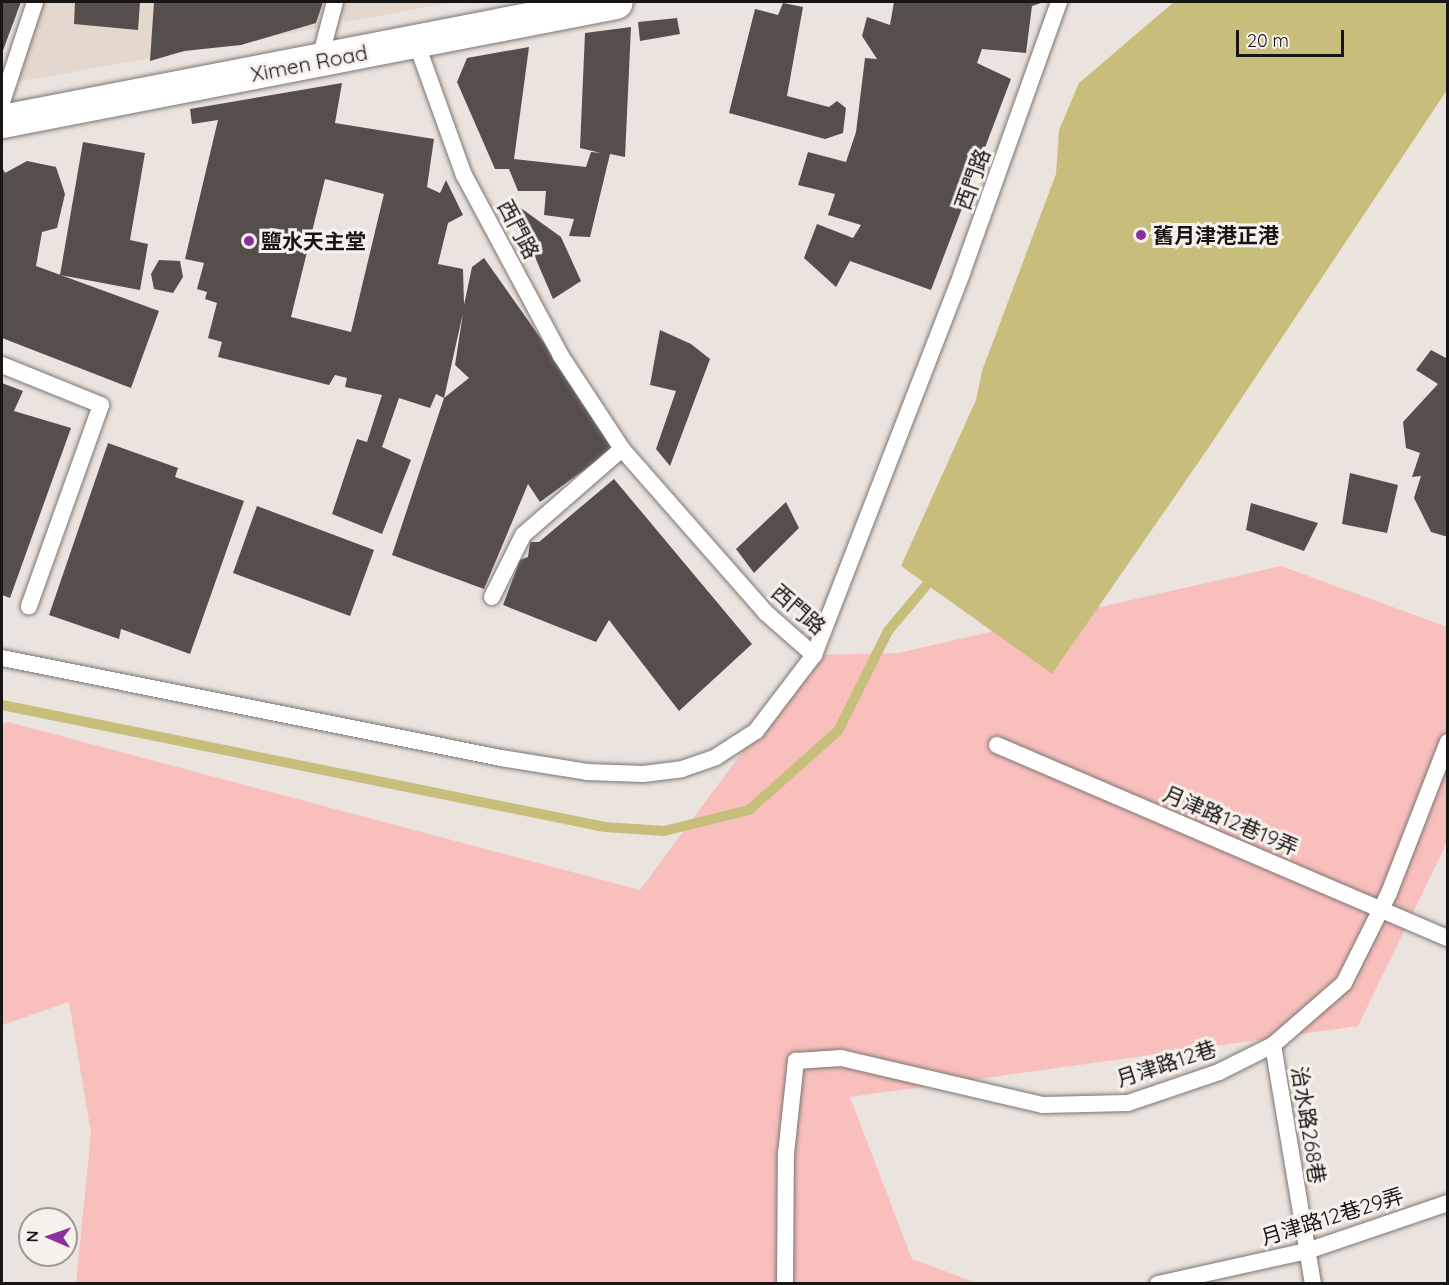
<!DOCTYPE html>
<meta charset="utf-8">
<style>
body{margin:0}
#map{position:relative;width:1449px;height:1285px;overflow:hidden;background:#eae3de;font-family:Quicksand,"Noto Sans TC",sans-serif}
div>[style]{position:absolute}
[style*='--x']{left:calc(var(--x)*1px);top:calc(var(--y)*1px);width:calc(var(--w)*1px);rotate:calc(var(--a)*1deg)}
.built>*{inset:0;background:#e4d7cd}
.green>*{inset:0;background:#f9bfbd}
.water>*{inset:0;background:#c8be7c}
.stream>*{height:10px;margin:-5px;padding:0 5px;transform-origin:5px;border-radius:5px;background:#c8be7c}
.building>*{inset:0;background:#554e4c}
.roads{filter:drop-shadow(0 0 2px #7c7671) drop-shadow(0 0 2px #7c7671)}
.service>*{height:16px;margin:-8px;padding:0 8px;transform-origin:8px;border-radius:8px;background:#fff}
.minor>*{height:33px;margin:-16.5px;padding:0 16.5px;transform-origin:16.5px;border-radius:16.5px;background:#fff}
.dots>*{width:16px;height:16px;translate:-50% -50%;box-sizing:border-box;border:3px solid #f7f1eb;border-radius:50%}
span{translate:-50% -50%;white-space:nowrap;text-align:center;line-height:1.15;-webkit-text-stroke:6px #f7f1eb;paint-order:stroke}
.street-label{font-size:21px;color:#181614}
.poi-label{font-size:21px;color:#181614;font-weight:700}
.left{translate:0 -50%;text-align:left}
.frame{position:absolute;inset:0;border:3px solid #181614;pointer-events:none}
.north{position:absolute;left:18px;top:1207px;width:60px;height:60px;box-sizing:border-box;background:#f7f1eb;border:2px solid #9e9995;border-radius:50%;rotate:272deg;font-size:16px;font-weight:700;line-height:24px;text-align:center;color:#181614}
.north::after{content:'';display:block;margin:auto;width:21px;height:27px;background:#8a2f9b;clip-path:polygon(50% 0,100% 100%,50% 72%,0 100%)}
.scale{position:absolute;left:1236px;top:30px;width:108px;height:27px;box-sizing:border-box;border:3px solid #181614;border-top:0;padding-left:8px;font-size:18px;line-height:21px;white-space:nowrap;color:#181614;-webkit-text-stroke:4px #f7f1eb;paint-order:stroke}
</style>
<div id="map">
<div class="built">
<i style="clip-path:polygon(42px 2px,324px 2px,318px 28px,17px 82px)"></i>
<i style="clip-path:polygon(342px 2px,455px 2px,346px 22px,339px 12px)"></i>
</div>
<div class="green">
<i style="clip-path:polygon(1281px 566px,1447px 627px,1447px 842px,1358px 1026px,850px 1097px,912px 1259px,977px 1283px,76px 1283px,91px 1133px,69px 1002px,2px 1025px,2px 725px,8px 722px,640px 890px,814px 655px,898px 653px)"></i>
</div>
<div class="water">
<i style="clip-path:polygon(1174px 2px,1447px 2px,1447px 90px,1209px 447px,1052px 674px,901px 566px,976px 400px,982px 371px,1056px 174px,1059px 130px,1079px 83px)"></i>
</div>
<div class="stream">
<i style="--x:2;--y:705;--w:615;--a:11.44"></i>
<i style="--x:605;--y:827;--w:59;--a:3.9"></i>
<i style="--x:664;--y:831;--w:88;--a:-13.9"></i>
<i style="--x:749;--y:810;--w:119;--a:-41.6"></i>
<i style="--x:838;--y:731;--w:112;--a:-63.4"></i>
<i style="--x:888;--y:631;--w:73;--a:-50"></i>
</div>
<div class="building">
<i style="clip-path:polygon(2px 2px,21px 2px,2px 53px)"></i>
<i style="clip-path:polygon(75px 2px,140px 2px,138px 30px,74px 24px)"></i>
<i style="clip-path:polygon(154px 2px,323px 2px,316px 23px,241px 45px,184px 51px,150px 61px)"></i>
<i style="clip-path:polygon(894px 2px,1044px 2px,1032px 6px,1026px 53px,982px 49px,977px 63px,1011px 79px,931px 290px,850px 261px,836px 287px,804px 258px,817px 224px,853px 238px,861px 225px,828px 215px,835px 194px,798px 185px,808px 152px,846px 162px,856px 132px,865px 58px,877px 59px,862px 36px,867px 17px,890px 25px)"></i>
<i style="clip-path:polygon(783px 3px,803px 7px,787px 96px,829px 107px,837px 101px,846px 108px,843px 133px,825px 139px,729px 113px,755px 9px,778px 15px)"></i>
<i style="clip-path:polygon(677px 18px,680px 34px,640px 41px,638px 22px)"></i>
<i style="clip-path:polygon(631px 27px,625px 157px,610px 154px,590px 237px,569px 236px,574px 219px,544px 215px,546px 191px,518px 191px,509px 169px,495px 169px,457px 82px,467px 58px,529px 47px,514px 159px,586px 167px,591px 152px,601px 153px,580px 148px,585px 33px)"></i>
<i style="clip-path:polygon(evenodd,342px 83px,335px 123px,434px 139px,427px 187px,440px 193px,446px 180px,463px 215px,448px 223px,438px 264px,463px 269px,464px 305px,472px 267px,484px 258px,617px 446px,540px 502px,528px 484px,484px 589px,392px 555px,444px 398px,469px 378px,455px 365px,463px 313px,444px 398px,436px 394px,430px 408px,399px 398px,382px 447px,411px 460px,382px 534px,332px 514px,357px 439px,367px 442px,382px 395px,345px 387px,347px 378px,335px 375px,329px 385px,218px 357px,222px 342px,208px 338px,217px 303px,205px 299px,207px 292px,197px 289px,204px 263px,185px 259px,218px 120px,192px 124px,190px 109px,342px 83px,325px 179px,384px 194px,351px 332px,291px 317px,325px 179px)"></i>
<i style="clip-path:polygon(83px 142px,145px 153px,130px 240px,148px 244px,140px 290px,60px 275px)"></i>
<i style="clip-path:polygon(27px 161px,56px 167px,65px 194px,57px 228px,42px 232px,36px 266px,159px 311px,131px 388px,2px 338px,2px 167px,5px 173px)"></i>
<i style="clip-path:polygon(511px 201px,561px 237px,581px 281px,553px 299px)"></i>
<i style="clip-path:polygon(159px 260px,180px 261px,183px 277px,173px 293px,154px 289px,151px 274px)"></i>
<i style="clip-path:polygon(660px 330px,691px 344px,710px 359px,670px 466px,656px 449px,676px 391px,650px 385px)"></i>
<i style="clip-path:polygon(1431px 350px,1448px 359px,1448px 537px,1431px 532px,1414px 498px,1421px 476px,1412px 477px,1420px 453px,1406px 448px,1403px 422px,1438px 384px,1416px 370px)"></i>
<i style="clip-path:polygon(2px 383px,23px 391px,14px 411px,71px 428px,10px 598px,2px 595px)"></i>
<i style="clip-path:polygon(108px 443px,178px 468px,175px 477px,244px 501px,190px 654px,121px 629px,119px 639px,49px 615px)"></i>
<i style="clip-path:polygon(1350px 473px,1398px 485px,1387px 533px,1342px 524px)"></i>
<i style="clip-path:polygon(614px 479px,752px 644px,679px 711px,609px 620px,596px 642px,503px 605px,520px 560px,528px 557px,530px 542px,539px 542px)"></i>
<i style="clip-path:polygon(786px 502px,799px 528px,754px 573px,736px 549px)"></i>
<i style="clip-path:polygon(1251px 503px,1318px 523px,1304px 551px,1246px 530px)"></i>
<i style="clip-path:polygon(257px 506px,374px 550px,350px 616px,233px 573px)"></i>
</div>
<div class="roads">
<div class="service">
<i style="--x:416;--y:42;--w:141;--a:70.2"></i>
<i style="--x:464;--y:175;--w:205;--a:61.8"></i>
<i style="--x:561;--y:356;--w:111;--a:56.7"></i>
<i style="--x:622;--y:449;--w:218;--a:48.7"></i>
<i style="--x:766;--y:613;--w:64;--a:41.2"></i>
<i style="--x:814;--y:655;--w:410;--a:-68.8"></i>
<i style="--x:962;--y:273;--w:288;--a:-70.3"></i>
<i style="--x:319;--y:62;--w:62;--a:-75.1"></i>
<i style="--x:2;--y:102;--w:105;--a:-71.7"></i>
<i style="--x:2;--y:365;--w:107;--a:22"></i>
<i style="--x:101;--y:405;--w:214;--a:109.7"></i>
<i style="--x:492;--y:597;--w:69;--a:-63.4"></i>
<i style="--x:523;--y:535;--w:131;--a:-41"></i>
<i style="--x:2;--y:658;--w:509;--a:11.33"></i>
<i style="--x:501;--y:758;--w:87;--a:9.2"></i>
<i style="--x:587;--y:772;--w:56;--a:2"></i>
<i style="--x:643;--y:774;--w:39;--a:-7"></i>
<i style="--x:682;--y:769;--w:36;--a:-19"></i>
<i style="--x:716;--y:757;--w:48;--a:-33"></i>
<i style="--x:756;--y:731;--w:96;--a:-52.7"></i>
<i style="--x:997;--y:745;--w:491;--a:23.2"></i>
<i style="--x:1273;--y:1045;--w:242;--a:80.5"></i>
<i style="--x:785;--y:1284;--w:130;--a:-89.6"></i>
<i style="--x:786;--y:1154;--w:94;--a:-83.9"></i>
<i style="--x:796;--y:1061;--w:45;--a:-3.8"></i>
<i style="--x:841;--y:1058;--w:207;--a:13.1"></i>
<i style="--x:1043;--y:1105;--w:85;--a:-1.3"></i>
<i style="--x:1128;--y:1103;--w:96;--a:-18.8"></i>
<i style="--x:1219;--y:1072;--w:60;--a:-26.6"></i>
<i style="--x:1273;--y:1045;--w:94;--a:-41.1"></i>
<i style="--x:1344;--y:983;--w:101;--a:-63.4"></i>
<i style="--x:1389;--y:893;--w:162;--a:-68.7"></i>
<i style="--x:1158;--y:1284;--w:153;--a:-12.5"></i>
<i style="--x:1307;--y:1251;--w:149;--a:-18.8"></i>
</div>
<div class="minor">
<i style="--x:2;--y:121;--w:625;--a:-10.97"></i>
</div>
</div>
<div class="dots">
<i style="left:1141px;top:235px;background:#8a2f9b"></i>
<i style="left:249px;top:241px;background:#8a2f9b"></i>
</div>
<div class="street-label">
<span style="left:309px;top:63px;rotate:-11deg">Ximen Road</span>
<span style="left:972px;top:179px;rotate:-70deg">西門路</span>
<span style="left:519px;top:229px;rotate:62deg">西門路</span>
<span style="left:799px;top:609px;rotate:41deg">西門路</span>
<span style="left:1231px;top:820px;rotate:23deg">月津路12巷19弄</span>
<span style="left:1166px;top:1063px;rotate:-18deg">月津路12巷</span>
<span style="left:1309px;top:1125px;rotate:81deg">治水路268巷</span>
<span style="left:1332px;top:1216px;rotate:-17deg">月津路12巷29弄</span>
</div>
<div class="poi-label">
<span class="left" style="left:1153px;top:235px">舊月津港正港</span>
<span class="left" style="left:261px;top:241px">鹽水天主堂</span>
</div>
<div class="frame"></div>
<div class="north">N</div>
<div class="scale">20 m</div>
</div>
